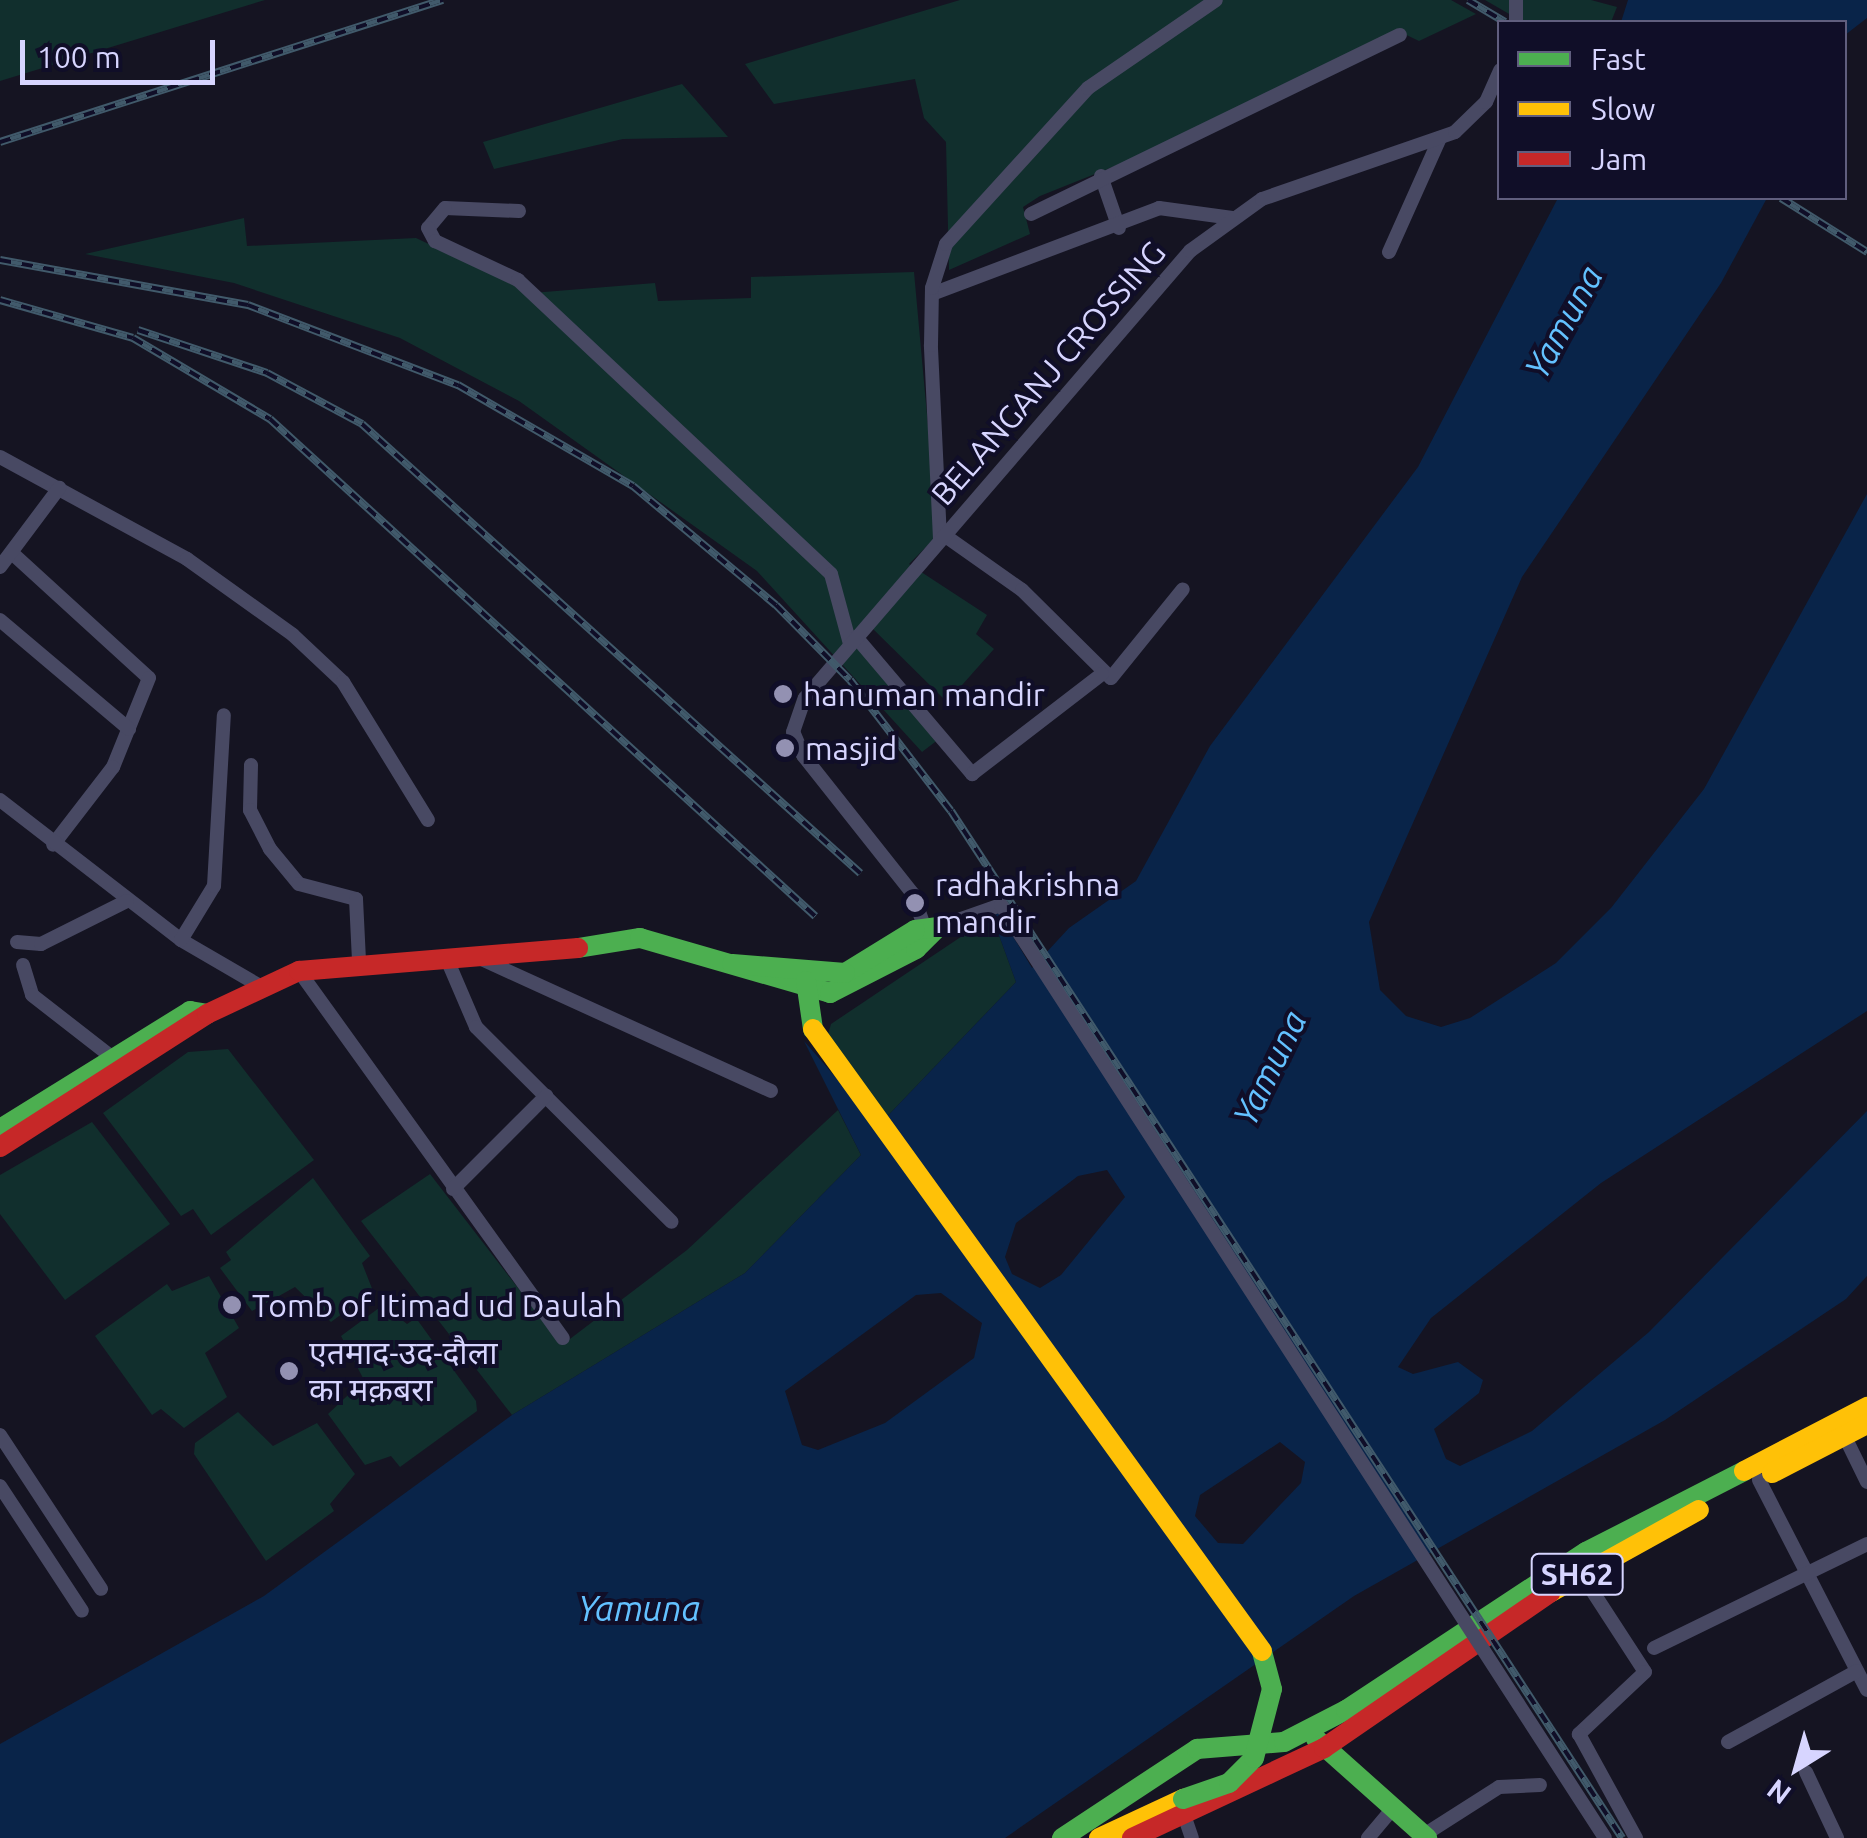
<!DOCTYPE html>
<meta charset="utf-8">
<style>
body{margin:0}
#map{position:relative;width:1867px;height:1838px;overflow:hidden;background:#151422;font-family:Ubuntu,"Noto Sans Devanagari",sans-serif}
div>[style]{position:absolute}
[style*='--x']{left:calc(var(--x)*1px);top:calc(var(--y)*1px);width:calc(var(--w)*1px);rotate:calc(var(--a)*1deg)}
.green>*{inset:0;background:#112f2d}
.water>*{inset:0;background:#092449}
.street>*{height:14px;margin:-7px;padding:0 7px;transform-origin:7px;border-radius:7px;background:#484963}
.fast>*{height:20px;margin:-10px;padding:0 10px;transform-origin:10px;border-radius:10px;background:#4caf50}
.slow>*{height:20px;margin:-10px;padding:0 10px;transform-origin:10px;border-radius:10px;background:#ffc107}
.jam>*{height:20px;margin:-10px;padding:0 10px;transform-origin:10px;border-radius:10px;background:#c62828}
.rail>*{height:8px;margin-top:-4px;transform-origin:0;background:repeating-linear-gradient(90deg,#100e28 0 11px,#415a6b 0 22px);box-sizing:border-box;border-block:2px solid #415a6b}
.street-bridge>*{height:14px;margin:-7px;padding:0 7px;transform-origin:7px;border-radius:7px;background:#484963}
.fast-bridge>*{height:20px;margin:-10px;padding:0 10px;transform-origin:10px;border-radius:10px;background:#4caf50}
.slow-bridge>*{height:20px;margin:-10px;padding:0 10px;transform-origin:10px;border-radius:10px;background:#ffc107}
.dots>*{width:28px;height:28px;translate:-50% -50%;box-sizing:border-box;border:5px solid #100e28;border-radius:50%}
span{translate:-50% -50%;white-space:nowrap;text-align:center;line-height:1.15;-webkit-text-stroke:8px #100e28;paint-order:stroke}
.shield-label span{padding:2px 8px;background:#100e28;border:2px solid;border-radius:8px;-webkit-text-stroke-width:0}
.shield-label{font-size:30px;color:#d7d5ff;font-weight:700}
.street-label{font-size:32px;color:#d7d5ff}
.poi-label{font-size:32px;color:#d7d5ff}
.left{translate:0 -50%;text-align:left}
.water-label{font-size:35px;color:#63c1ff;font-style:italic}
.legend{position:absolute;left:1497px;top:20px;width:350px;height:180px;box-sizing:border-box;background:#100e28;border:2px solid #605e7e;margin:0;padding:12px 18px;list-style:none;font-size:30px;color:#d7d5ff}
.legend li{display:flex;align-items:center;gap:20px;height:50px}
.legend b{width:50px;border:2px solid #605e7e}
.north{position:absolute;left:1747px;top:1718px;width:100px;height:100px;-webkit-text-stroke:8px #100e28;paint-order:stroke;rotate:217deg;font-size:28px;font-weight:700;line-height:40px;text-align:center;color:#d7d5ff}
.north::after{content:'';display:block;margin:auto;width:35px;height:45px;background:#d7d5ff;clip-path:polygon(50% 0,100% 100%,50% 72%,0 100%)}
.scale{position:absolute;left:20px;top:40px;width:195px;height:45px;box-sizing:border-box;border:5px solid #d7d5ff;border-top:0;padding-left:12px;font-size:30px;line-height:35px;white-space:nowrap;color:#d7d5ff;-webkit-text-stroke:8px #100e28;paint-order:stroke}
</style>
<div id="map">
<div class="green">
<i style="clip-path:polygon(0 0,265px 0,0 81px)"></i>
<i style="clip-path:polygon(960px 0,1451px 0,1476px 14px,1419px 41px,1396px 30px,1190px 136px,1040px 196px,1023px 207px,1030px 234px,949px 270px,946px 142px,924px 118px,915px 79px,774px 104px,745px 64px)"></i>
<i style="clip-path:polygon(1485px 0,1591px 0,1617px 7px,1611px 22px,1523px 22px)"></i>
<i style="clip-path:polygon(682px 84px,728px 137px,623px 139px,494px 169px,483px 142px)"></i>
<i style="clip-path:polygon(244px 218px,247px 246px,416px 238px,532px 293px,655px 283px,658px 301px,751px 298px,751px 277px,914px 272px,936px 514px,935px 538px,909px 564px,987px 615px,976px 634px,994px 649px,947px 702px,870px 626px,857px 642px,939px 739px,922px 752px,757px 571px,519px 401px,400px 338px,234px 283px,85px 254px)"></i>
<i style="clip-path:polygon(992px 916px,1016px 982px,877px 1127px,822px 1055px,831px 1024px)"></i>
<i style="clip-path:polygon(228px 1049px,314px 1160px,211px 1235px,193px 1209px,181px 1216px,103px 1113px,188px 1052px)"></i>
<i style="clip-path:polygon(838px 1110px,861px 1155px,745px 1273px,512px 1415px,361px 1221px,430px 1174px,562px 1345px,687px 1250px)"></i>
<i style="clip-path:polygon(92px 1122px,170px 1224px,65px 1300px,0 1214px,0 1175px)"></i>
<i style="clip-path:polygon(313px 1178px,370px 1256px,362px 1263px,373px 1291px,331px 1322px,295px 1287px,252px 1311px,220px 1268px,231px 1260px,226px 1252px)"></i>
<i style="clip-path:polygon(209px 1276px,239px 1328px,205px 1353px,227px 1397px,184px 1428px,161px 1409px,152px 1415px,95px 1336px,167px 1284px,172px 1291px)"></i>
<i style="clip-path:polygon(383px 1305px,407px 1324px,416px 1318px,476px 1401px,477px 1411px,400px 1467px,391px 1456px,365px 1465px,328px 1414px,364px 1380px,341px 1336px)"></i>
<i style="clip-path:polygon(238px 1412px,273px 1446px,317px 1423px,355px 1474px,330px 1504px,334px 1511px,266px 1561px,194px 1454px,195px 1443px)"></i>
</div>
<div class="water">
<i style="clip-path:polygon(1628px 0,1867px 0,1867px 18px,1845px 35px,1844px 22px,1621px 22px)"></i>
<i style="clip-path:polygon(evenodd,1558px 198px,1767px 198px,1721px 283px,1522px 577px,1369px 922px,1380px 990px,1406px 1016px,1441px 1027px,1470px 1018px,1556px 963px,1611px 908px,1704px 789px,1867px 494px,1867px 1011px,1601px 1183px,1431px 1318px,1398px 1367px,1413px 1374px,1458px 1362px,1483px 1380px,1479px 1393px,1434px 1429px,1446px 1459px,1460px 1466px,1532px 1431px,1649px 1332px,1867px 1111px,1867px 1276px,1846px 1299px,1665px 1420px,1354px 1596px,1005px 1838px,0 1838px,0 1744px,264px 1596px,512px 1415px,745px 1273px,861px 1155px,804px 1041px,878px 1126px,1016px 982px,992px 916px,999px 913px,1032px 968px,1069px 928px,1136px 881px,1210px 746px,1418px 467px,1558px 198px,1107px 1170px,1125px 1197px,1061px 1275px,1040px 1288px,1012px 1274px,1005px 1257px,1016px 1223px,1078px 1176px,1107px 1170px,1558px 198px,941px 1293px,982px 1323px,974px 1358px,885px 1423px,818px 1450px,802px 1445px,785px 1391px,916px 1295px,941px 1293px,1558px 198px,1280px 1442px,1305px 1462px,1301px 1483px,1243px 1544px,1218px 1543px,1195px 1516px,1200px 1495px,1280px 1442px)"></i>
</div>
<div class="street">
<i style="--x:1516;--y:22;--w:22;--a:-90"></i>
<i style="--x:1101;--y:176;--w:55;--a:70.9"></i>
<i style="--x:519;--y:211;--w:74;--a:-177.7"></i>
<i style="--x:445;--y:208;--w:26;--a:130"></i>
<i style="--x:428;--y:228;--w:15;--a:62"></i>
<i style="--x:435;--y:241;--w:92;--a:25.2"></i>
<i style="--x:518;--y:280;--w:429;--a:43.2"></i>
<i style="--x:831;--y:574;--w:73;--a:74.8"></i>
<i style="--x:1031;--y:214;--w:410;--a:-25.9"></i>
<i style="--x:1389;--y:252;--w:125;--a:-65.9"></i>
<i style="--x:932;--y:294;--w:243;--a:-20.7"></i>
<i style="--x:1159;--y:208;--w:74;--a:7.8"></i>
<i style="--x:0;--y:457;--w:213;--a:28.6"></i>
<i style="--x:187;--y:559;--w:130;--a:35.6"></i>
<i style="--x:293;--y:635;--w:69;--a:43.2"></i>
<i style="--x:343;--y:682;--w:162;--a:58.4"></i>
<i style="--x:944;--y:535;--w:95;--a:35.2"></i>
<i style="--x:1022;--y:590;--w:125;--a:44.7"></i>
<i style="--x:1111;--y:678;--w:114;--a:-51"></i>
<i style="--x:940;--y:539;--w:194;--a:-92.7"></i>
<i style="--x:931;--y:345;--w:57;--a:-89"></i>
<i style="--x:932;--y:288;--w:46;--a:-72.3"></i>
<i style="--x:946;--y:244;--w:211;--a:-47.7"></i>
<i style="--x:1088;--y:88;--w:155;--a:-34.5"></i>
<i style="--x:12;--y:553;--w:185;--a:42.4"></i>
<i style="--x:149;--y:678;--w:96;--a:112"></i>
<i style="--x:113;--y:767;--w:98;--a:127.6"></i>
<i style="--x:0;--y:567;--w:99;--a:-53.2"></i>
<i style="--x:0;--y:620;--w:169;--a:40.2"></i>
<i style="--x:856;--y:637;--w:180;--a:49.7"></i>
<i style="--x:972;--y:774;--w:164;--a:-37.6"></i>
<i style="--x:251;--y:765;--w:45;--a:91.3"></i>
<i style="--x:250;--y:810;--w:44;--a:62.9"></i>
<i style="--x:270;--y:849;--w:45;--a:50.4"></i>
<i style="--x:299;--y:884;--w:59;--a:14.7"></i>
<i style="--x:356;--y:899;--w:61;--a:87.2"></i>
<i style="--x:0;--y:800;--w:229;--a:37.7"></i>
<i style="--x:181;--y:940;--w:91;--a:30.2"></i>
<i style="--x:924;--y:926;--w:34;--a:-109"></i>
<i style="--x:913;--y:894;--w:177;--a:-128.4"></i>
<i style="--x:803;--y:755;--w:25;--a:-113"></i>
<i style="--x:793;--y:732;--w:36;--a:-71"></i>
<i style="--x:805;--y:698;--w:590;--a:-49.26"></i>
<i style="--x:1190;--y:251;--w:89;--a:-35.8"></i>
<i style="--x:1262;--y:199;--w:204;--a:-19.1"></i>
<i style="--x:1455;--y:132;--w:43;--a:-44.1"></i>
<i style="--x:1486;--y:102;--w:35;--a:-66"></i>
<i style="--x:938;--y:927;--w:67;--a:-19.2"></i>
<i style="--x:181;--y:940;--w:63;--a:-58.6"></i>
<i style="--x:214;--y:886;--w:171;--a:-86.7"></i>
<i style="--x:17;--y:942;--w:24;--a:5"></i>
<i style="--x:41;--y:944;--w:96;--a:-26.6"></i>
<i style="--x:446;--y:957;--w:76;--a:66.8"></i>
<i style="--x:476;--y:1027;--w:276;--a:44.9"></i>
<i style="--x:477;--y:957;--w:323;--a:24.5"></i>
<i style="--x:23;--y:965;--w:31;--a:73"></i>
<i style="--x:32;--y:995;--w:103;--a:37.9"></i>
<i style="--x:299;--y:971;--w:452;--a:54.3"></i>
<i style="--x:453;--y:1189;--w:132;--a:-45"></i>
<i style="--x:0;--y:1435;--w:184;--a:56.7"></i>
<i style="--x:1845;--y:1437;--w:50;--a:63.9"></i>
<i style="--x:1759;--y:1480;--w:236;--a:62.8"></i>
<i style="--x:0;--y:1486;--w:149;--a:56.7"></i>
<i style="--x:1580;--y:1572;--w:119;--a:57"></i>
<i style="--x:1645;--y:1672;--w:91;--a:136.8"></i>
<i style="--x:1579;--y:1734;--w:119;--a:61.3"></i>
<i style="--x:1654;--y:1648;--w:237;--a:-26"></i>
<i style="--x:1728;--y:1742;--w:147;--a:-28.8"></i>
<i style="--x:1806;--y:1772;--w:73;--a:64.8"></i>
<i style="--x:1184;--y:1815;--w:24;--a:71"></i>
<i style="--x:1424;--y:1835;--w:89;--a:-32.6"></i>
<i style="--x:1499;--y:1787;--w:41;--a:-2.8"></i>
<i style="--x:1368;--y:1838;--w:38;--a:-50"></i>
</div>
<div class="fast">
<i style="--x:578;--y:948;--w:63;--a:-9.2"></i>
<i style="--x:640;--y:938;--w:198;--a:16.1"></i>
<i style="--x:830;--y:993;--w:97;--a:-27.1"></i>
<i style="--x:916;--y:949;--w:31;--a:-45"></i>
<i style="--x:938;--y:927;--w:23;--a:173"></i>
<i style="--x:915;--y:930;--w:82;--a:148.4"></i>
<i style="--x:845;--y:973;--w:113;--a:-175.4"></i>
<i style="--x:806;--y:981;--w:49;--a:81.7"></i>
<i style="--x:0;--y:1129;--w:224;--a:-31.8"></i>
<i style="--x:190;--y:1011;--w:17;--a:10"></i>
<i style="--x:1316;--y:1739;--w:149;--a:41.7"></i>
<i style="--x:1062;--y:1838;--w:162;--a:-33.4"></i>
<i style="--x:1197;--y:1749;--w:87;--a:-4.6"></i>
<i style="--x:1284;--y:1742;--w:70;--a:-27.3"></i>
<i style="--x:1346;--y:1710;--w:287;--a:-33.4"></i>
<i style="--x:1586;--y:1552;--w:178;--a:-27.1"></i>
</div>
<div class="slow">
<i style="--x:1744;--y:1471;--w:139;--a:-27.5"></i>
<i style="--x:1772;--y:1473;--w:107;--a:-27.3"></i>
<i style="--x:1551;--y:1592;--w:169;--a:-29"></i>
<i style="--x:1099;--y:1838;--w:93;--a:-24.9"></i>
</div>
<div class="jam">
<i style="--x:0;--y:1147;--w:246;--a:-32.7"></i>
<i style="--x:207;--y:1014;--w:102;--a:-25.1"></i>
<i style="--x:299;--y:971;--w:280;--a:-4.7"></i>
<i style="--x:1132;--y:1838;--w:212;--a:-25.1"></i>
<i style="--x:1324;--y:1748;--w:275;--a:-34.5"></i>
</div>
<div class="rail">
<i style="--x:1468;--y:0;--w:43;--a:30.7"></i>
<i style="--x:0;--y:142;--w:465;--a:-17.8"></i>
<i style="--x:1781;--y:198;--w:102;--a:32.1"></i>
<i style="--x:0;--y:260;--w:252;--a:10.3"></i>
<i style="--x:248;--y:305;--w:225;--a:20.9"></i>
<i style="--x:458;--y:385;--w:202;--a:30"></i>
<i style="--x:633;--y:486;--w:186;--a:39.8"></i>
<i style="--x:776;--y:605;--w:105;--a:45.4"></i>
<i style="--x:850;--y:680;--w:165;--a:52.4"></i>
<i style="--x:951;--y:811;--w:1227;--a:56.84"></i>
<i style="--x:0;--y:300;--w:138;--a:15.9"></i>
<i style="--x:133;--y:338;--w:159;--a:30.6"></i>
<i style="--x:270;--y:419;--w:738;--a:42.36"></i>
<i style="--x:138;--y:330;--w:136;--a:18.4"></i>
<i style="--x:267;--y:373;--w:108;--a:28.2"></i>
<i style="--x:362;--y:424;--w:671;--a:42.04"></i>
</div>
<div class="street-bridge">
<i style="--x:1001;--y:905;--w:1111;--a:57.08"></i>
</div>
<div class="fast-bridge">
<i style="--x:1183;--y:1799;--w:49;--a:-19.2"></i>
<i style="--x:1229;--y:1783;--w:35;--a:-45"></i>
<i style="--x:1254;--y:1758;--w:71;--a:-75.4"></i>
<i style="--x:1272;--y:1689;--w:39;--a:-105"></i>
</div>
<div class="slow-bridge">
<i style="--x:813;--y:1029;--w:767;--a:54.18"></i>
</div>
<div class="dots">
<i style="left:783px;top:694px;background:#9391b2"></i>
<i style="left:785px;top:748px;background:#9391b2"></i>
<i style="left:915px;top:903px;background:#9391b2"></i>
<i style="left:232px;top:1305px;background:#9391b2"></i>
<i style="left:289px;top:1371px;background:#9391b2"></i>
</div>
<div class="shield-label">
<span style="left:1577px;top:1574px">SH62</span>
</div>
<div class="street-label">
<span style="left:1048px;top:373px;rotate:-49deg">BELANGANJ CROSSING</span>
</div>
<div class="poi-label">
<span class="left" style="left:803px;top:694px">hanuman mandir</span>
<span class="left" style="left:805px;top:748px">masjid</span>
<span class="left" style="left:935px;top:903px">radhakrishna<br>mandir</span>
<span class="left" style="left:252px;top:1305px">Tomb of Itimad ud Daulah</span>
<span class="left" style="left:309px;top:1371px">एतमाद-उद-दौला<br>का मक़बरा</span>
</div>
<div class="water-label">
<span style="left:1563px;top:322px;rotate:-61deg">Yamuna</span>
<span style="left:1269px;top:1068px;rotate:-64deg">Yamuna</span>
<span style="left:639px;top:1608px">Yamuna</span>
</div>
<ul class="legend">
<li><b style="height:12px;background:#4caf50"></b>Fast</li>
<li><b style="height:12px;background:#ffc107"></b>Slow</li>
<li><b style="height:12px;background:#c62828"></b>Jam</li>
</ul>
<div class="north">N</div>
<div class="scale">100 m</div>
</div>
